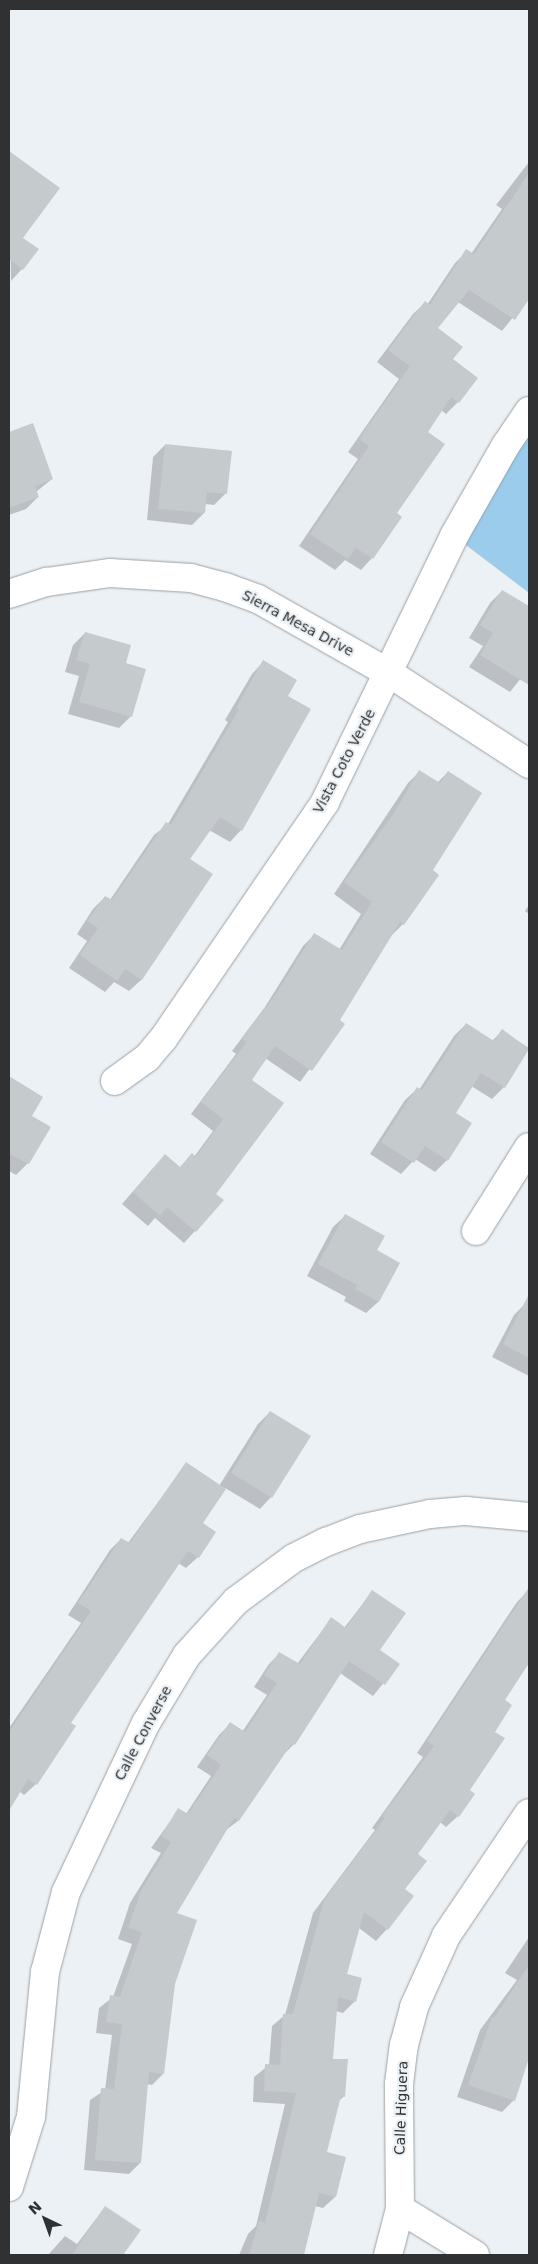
<!DOCTYPE html>
<style>
body{margin:0}
#map{position:relative;width:538px;height:2264px;overflow:hidden;background:#ecf1f5;font-family:"DejaVu Sans",sans-serif}
div>[style]{position:absolute}
[style*='--x']{left:calc(var(--x)*1px);top:calc(var(--y)*1px);width:calc(var(--w)*1px);rotate:calc(var(--a)*1deg)}
.green>*{inset:0;background:#9cccec}
.shadow>*{inset:0;background:#0003}
.building>*{inset:0;background:#c5cacd}
.roads{filter:drop-shadow(0 0 1px #9ba0a4) drop-shadow(0 0 1px #9ba0a4)}
.street>*{height:28px;margin:-14px;padding:0 14px;transform-origin:14px;border-radius:14px;background:#fff}
span{translate:-50% -50%;white-space:nowrap;text-align:center;line-height:1.15;-webkit-text-stroke:4.5px #ecf1f5;paint-order:stroke}
.street-label{font-size:14px;color:#2f3133}
.frame{position:absolute;inset:0;border:10px solid #2f3133;pointer-events:none}
.north{position:absolute;left:20px;top:2194px;width:50px;height:50px;-webkit-text-stroke:4px #ecf1f5;paint-order:stroke;rotate:318deg;font-size:14px;font-weight:700;line-height:20px;text-align:center;color:#2f3133}
.north::after{content:'';display:block;margin:auto;width:18px;height:22px;background:#2f3133;clip-path:polygon(50% 0,100% 100%,50% 72%,0 100%)}
</style>
<div id="map">
<div class="green">
<i style="clip-path:polygon(529px 411px,529px 593px,454px 536px)"></i>
</div>
<div class="shadow">
<i style="clip-path:polygon(9px 153px,58px 188px,22px 238px,22px 269px,11px 281px)"></i>
<i style="clip-path:polygon(529px 162px,529px 264px,524px 272px,529px 276px,529px 297px,502px 331px,458px 302px,436px 329px,452px 360px,458px 402px,446px 414px,441px 410px,426px 432px,395px 514px,372px 558px,361px 570px,345px 560px,335px 570px,299px 546px,358px 459px,348px 452px,399px 379px,377px 362px,413px 314px,425px 303px,427px 305px,455px 263px,467px 251px,471px 254px,502px 209px,496px 205px)"></i>
<i style="clip-path:polygon(32px 424px,52px 479px,36px 492px,38px 497px,26px 509px,9px 515px,9px 433px)"></i>
<i style="clip-path:polygon(165px 445px,226px 493px,214px 505px,205px 504px,204px 513px,192px 525px,147px 520px,153px 457px)"></i>
<i style="clip-path:polygon(502px 591px,529px 608px,529px 668px,510px 692px,469px 667px,483px 646px,469px 638px,490px 603px)"></i>
<i style="clip-path:polygon(85px 633px,124px 664px,131px 716px,119px 728px,68px 714px,79px 676px,65px 672px,73px 645px)"></i>
<i style="clip-path:polygon(263px 662px,241px 830px,230px 842px,209px 830px,189px 859px,211px 874px,141px 980px,129px 991px,114px 982px,105px 992px,69px 968px,87px 941px,77px 934px,93px 909px,105px 897px,110px 900px,154px 835px,168px 824px,228px 722px,225px 720px,252px 674px)"></i>
<i style="clip-path:polygon(419px 772px,437px 783px,448px 772px,431px 870px,403px 924px,391px 936px,339px 1021px,343px 1024px,300px 1082px,265px 1058px,250px 1080px,214px 1194px,222px 1201px,195px 1231px,184px 1243px,155px 1218px,148px 1226px,122px 1204px,154px 1167px,179px 1168px,194px 1157px,213px 1131px,191px 1114px,236px 1054px,232px 1051px,265px 1007px,303px 946px,314px 935px,339px 950px,361px 914px,334px 894px,408px 783px)"></i>
<i style="clip-path:polygon(529px 905px,529px 914px,525px 911px)"></i>
<i style="clip-path:polygon(466px 1024px,492px 1041px,502px 1031px,529px 1048px,504px 1087px,492px 1099px,471px 1086px,454px 1113px,447px 1160px,435px 1172px,415px 1159px,401px 1174px,370px 1154px,405px 1100px,417px 1089px,419px 1090px,454px 1036px)"></i>
<i style="clip-path:polygon(9px 1078px,41px 1097px,30px 1116px,28px 1163px,16px 1175px,9px 1171px)"></i>
<i style="clip-path:polygon(345px 1216px,375px 1251px,398px 1263px,378px 1302px,366px 1313px,344px 1301px,346px 1297px,307px 1276px,333px 1227px)"></i>
<i style="clip-path:polygon(526px 1303px,529px 1305px,529px 1376px,492px 1357px,514px 1315px)"></i>
<i style="clip-path:polygon(270px 1412px,271px 1497px,260px 1509px,225px 1488px,201px 1523px,198px 1557px,186px 1568px,178px 1563px,70px 1723px,36px 1784px,24px 1795px,19px 1791px,9px 1808px,9px 1728px,81px 1623px,68px 1615px,110px 1550px,121px 1539px,128px 1543px,186px 1464px,219px 1486px,258px 1424px)"></i>
<i style="clip-path:polygon(528px 1591px,529px 1661px,503px 1700px,458px 1816px,446px 1827px,440px 1822px,416px 1854px,403px 1890px,412px 1896px,387px 1929px,376px 1941px,359px 1928px,346px 1975px,355px 2001px,343px 2013px,335px 2011px,332px 2060px,344px 2096px,338px 2102px,325px 2153px,335px 2197px,323px 2208px,315px 2206px,303px 2255px,239px 2255px,248px 2234px,256px 2226px,285px 2104px,253px 2102px,254px 2077px,269px 2065px,272px 2026px,285px 2015px,313px 1913px,375px 1830px,372px 1828px,423px 1757px,417px 1753px,517px 1602px)"></i>
<i style="clip-path:polygon(372px 1592px,379px 1650px,399px 1664px,373px 1696px,340px 1673px,294px 1744px,283px 1755px,238px 1821px,226px 1830px,175px 1914px,174px 1984px,163px 2074px,152px 2085px,147px 2084px,140px 2163px,129px 2174px,84px 2170px,90px 2100px,105px 2090px,112px 2035px,96px 2033px,99px 2008px,113px 1997px,132px 1944px,118px 1939px,130px 1903px,161px 1853px,151px 1848px,179px 1809px,186px 1814px,211px 1776px,197px 1767px,219px 1735px,230px 1724px,242px 1732px,267px 1695px,254px 1687px,269px 1664px,280px 1653px,297px 1664px,331px 1619px,344px 1628px)"></i>
<i style="clip-path:polygon(529px 1937px,529px 2055px,514px 2100px,502px 2112px,457px 2097px,480px 2030px,517px 1980px,505px 1973px)"></i>
<i style="clip-path:polygon(105px 2207px,139px 2230px,122px 2255px,48px 2255px,65px 2236px,77px 2244px)"></i>
</div>
<div class="building">
<i style="clip-path:polygon(9px 151px,60px 188px,23px 238px,39px 249px,23px 270px,9px 259px)"></i>
<i style="clip-path:polygon(529px 173px,529px 299px,515px 320px,469px 290px,438px 328px,463px 347px,453px 359px,478px 378px,459px 403px,451px 397px,428px 432px,445px 444px,397px 513px,402px 517px,373px 559px,356px 548px,348px 559px,310px 534px,369px 446px,359px 439px,410px 366px,388px 350px,425px 301px,430px 305px,466px 249px,474px 254px)"></i>
<i style="clip-path:polygon(33px 423px,53px 479px,35px 486px,39px 497px,9px 508px,9px 432px)"></i>
<i style="clip-path:polygon(165px 444px,232px 451px,227px 494px,207px 492px,205px 513px,158px 509px)"></i>
<i style="clip-path:polygon(502px 590px,529px 606px,529px 685px,480px 655px,493px 633px,480px 625px)"></i>
<i style="clip-path:polygon(85px 632px,131px 645px,126px 663px,146px 669px,132px 717px,79px 702px,90px 664px,76px 660px)"></i>
<i style="clip-path:polygon(263px 660px,297px 680px,288px 696px,311px 709px,242px 831px,220px 817px,190px 859px,213px 874px,142px 980px,125px 969px,117px 981px,80px 955px,98px 928px,87px 921px,105px 896px,112px 900px,166px 822px,171px 825px,239px 709px,236px 708px)"></i>
<i style="clip-path:polygon(419px 770px,440px 783px,448px 771px,482px 793px,433px 870px,439px 875px,404px 925px,400px 922px,340px 1020px,345px 1024px,312px 1071px,275px 1046px,252px 1080px,284px 1103px,216px 1194px,224px 1200px,196px 1232px,167px 1207px,160px 1216px,133px 1192px,165px 1154px,180px 1167px,192px 1153px,196px 1157px,223px 1119px,201px 1102px,247px 1042px,242px 1039px,276px 994px,314px 933px,342px 950px,372px 902px,344px 882px,394px 813px)"></i>
<i style="clip-path:polygon(466px 1023px,494px 1041px,502px 1029px,529px 1049px,505px 1088px,481px 1073px,456px 1113px,472px 1123px,448px 1161px,425px 1146px,414px 1163px,381px 1142px,417px 1087px,422px 1090px)"></i>
<i style="clip-path:polygon(9px 1076px,43px 1097px,32px 1116px,51px 1127px,29px 1164px,9px 1154px)"></i>
<i style="clip-path:polygon(345px 1214px,385px 1236px,377px 1250px,400px 1263px,379px 1302px,355px 1289px,357px 1285px,318px 1264px)"></i>
<i style="clip-path:polygon(529px 1294px,529px 1358px,503px 1344px)"></i>
<i style="clip-path:polygon(270px 1411px,311px 1436px,272px 1498px,231px 1473px)"></i>
<i style="clip-path:polygon(186px 1462px,226px 1489px,203px 1523px,216px 1532px,199px 1558px,188px 1551px,71px 1723px,76px 1726px,37px 1785px,28px 1779px,9px 1811px,9px 1732px,91px 1611px,78px 1603px,121px 1538px,130px 1543px)"></i>
<i style="clip-path:polygon(529px 1587px,529px 1663px,505px 1700px,512px 1705px,495px 1732px,505px 1738px,470px 1790px,475px 1794px,459px 1817px,450px 1810px,418px 1854px,427px 1861px,405px 1889px,414px 1896px,388px 1930px,364px 1912px,347px 1974px,362px 1978px,356px 2002px,338px 1997px,333px 2059px,348px 2059px,345px 2097px,341px 2096px,327px 2152px,346px 2157px,336px 2197px,319px 2193px,304px 2255px,249px 2255px,259px 2221px,265px 2223px,296px 2093px,264px 2091px,265px 2064px,280px 2065px,283px 2014px,293px 2014px,324px 1900px,385px 1818px,382px 1816px,434px 1746px,427px 1741px)"></i>
<i style="clip-path:polygon(372px 1590px,406px 1613px,380px 1650px,400px 1664px,385px 1685px,349px 1661px,295px 1745px,292px 1743px,239px 1821px,234px 1818px,177px 1913px,197px 1920px,175px 1984px,164px 2074px,149px 2072px,141px 2163px,95px 2160px,101px 2088px,114px 2089px,122px 2024px,106px 2022px,110px 1995px,120px 1997px,142px 1932px,128px 1928px,141px 1891px,171px 1842px,161px 1836px,178px 1808px,188px 1814px,221px 1765px,207px 1755px,230px 1722px,245px 1732px,277px 1683px,264px 1675px,279px 1652px,300px 1664px,331px 1617px,346px 1628px)"></i>
<i style="clip-path:polygon(529px 1965px,529px 2058px,515px 2101px,468px 2085px,492px 2017px,494px 2018px)"></i>
<i style="clip-path:polygon(105px 2206px,141px 2230px,123px 2255px,72px 2255px)"></i>
</div>
<div class="roads">
<div class="street">
<i style="--x:9;--y:594;--w:40;--a:-18"></i>
<i style="--x:47;--y:582;--w:64;--a:-8.1"></i>
<i style="--x:110;--y:573;--w:81;--a:3.5"></i>
<i style="--x:191;--y:578;--w:35;--a:15"></i>
<i style="--x:225;--y:587;--w:35;--a:20"></i>
<i style="--x:258;--y:599;--w:150;--a:29.5"></i>
<i style="--x:389;--y:673;--w:167;--a:33"></i>
<i style="--x:115;--y:1081;--w:39;--a:-36"></i>
<i style="--x:147;--y:1058;--w:25;--a:-50"></i>
<i style="--x:163;--y:1039;--w:287;--a:-55.6"></i>
<i style="--x:325;--y:802;--w:296;--a:-64.1"></i>
<i style="--x:454;--y:536;--w:105;--a:-60.3"></i>
<i style="--x:506;--y:445;--w:41;--a:-55.9"></i>
<i style="--x:476;--y:1231;--w:99;--a:-57.8"></i>
<i style="--x:9;--y:2187;--w:73;--a:-72.6"></i>
<i style="--x:31;--y:2117;--w:146;--a:-84.5"></i>
<i style="--x:45;--y:1972;--w:83;--a:-75.3"></i>
<i style="--x:66;--y:1892;--w:187;--a:-64.7"></i>
<i style="--x:146;--y:1723;--w:79;--a:-58.9"></i>
<i style="--x:187;--y:1655;--w:73;--a:-47.8"></i>
<i style="--x:236;--y:1601;--w:72;--a:-36.6"></i>
<i style="--x:294;--y:1558;--w:36;--a:-27"></i>
<i style="--x:326;--y:1542;--w:36;--a:-21"></i>
<i style="--x:360;--y:1529;--w:72;--a:-12.1"></i>
<i style="--x:430;--y:1514;--w:36;--a:-5"></i>
<i style="--x:466;--y:1511;--w:63;--a:5.4"></i>
<i style="--x:400;--y:2209;--w:88;--a:31.5"></i>
<i style="--x:388;--y:2255;--w:48;--a:-75.4"></i>
<i style="--x:400;--y:2209;--w:125;--a:-90.5"></i>
<i style="--x:399;--y:2084;--w:39;--a:-83"></i>
<i style="--x:404;--y:2045;--w:39;--a:-75"></i>
<i style="--x:414;--y:2007;--w:78;--a:-65.7"></i>
<i style="--x:446;--y:1936;--w:148;--a:-56"></i>
</div>
</div>
<div class="street-label">
<span style="left:298px;top:623px;rotate:28deg">Sierra Mesa Drive</span>
<span style="left:344px;top:761px;rotate:-62deg">Vista Coto Verde</span>
<span style="left:143px;top:1733px;rotate:-62deg">Calle Converse</span>
<span style="left:401px;top:2108px;rotate:-88deg">Calle Higuera</span>
</div>
<div class="frame"></div>
<div class="north">N</div>
</div>
